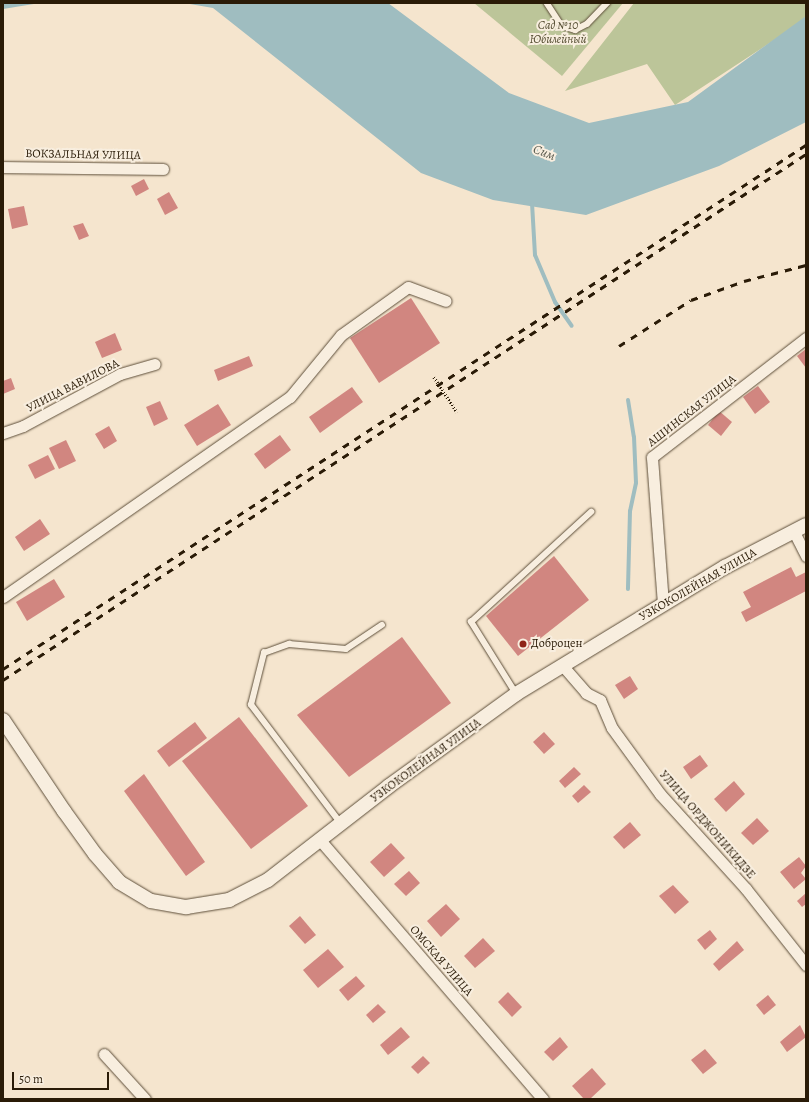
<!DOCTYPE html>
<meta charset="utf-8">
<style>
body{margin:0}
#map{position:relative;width:809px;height:1102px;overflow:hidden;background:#f5e5ce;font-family:Alegreya,serif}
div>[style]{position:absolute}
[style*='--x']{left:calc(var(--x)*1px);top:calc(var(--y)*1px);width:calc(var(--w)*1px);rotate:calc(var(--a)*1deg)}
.green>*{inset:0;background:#bcc599}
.water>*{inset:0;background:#9fbdc0}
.stream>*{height:4px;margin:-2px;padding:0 2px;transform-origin:2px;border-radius:2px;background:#9fbdc0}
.building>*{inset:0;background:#d18680}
.path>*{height:2.5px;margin-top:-1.25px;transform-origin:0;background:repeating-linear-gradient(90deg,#2a1b07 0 1px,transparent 0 3px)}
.roads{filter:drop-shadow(0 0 1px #5d4e39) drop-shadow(0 0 1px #5d4e39)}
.service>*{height:5.5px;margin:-2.75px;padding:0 2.75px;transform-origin:2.75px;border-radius:2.75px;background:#f8eedf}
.minor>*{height:11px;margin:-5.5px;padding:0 5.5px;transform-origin:5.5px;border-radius:5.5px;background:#f8eedf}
.tertiary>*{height:14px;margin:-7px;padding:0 7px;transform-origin:7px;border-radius:7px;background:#f8eedf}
.rail>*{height:3px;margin-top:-1.5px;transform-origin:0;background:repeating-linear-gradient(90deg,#2a1b07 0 7px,transparent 0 14px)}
.dots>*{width:11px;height:11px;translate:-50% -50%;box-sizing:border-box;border:2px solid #f8eedf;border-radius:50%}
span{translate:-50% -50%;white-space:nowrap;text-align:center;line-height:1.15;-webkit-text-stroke:4px #f8eedf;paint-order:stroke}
.park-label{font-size:12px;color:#564e33;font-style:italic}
.street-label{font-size:12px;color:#2a1b07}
.poi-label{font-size:12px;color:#2a1b07}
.left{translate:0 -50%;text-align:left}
.water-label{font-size:13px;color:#535448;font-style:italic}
.frame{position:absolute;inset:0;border:4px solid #2a1b07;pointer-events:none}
.scale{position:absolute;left:12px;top:1072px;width:97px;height:18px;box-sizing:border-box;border:2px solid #2a1b07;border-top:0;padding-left:5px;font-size:12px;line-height:14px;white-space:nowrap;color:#2a1b07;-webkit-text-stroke:3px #f8eedf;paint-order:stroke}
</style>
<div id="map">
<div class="green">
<i style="clip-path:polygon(474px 3px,623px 3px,562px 76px)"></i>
<i style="clip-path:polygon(634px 3px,806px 3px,806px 16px,797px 25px,675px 105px,647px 64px,565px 91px)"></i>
</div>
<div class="water">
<i style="clip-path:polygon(3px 3px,40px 3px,3px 9px)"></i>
<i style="clip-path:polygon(184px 3px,388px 3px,509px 93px,589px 123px,688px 102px,806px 16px,806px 122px,719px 166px,586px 215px,493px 200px,421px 173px,213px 8px)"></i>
</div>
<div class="stream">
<i style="--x:532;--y:203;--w:52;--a:86.7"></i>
<i style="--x:535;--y:255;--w:51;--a:66.9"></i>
<i style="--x:555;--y:302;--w:29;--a:55"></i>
<i style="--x:628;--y:400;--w:37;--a:81"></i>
<i style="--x:634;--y:437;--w:46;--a:87.5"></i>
<i style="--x:636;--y:483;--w:29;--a:102"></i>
<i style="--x:630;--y:511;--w:78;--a:91.5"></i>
</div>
<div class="building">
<i style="clip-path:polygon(144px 179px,149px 189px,136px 196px,131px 186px)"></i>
<i style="clip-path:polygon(169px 192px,178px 208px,165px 215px,157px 199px)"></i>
<i style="clip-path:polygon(24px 206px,28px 225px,12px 229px,8px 209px)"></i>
<i style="clip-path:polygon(83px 223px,89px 236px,79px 240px,73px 226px)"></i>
<i style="clip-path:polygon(411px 298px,440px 343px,379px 383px,350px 338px)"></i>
<i style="clip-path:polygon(115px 333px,122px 350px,102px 358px,95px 342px)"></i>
<i style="clip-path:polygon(806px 349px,806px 368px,797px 356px)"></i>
<i style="clip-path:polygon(249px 356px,253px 366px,218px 381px,214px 370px)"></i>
<i style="clip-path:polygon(11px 378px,15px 389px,3px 394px,3px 381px)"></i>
<i style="clip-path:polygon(758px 386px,770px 402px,755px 414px,743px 397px)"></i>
<i style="clip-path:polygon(352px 387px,363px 402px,320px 433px,309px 417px)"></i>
<i style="clip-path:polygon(160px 401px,168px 419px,154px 426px,146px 407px)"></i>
<i style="clip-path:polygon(218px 404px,231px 425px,197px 446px,184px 425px)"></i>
<i style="clip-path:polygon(719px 411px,732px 422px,721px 436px,708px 425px)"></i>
<i style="clip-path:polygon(109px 426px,117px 441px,104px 449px,95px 434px)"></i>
<i style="clip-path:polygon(280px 435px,291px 450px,265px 469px,254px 454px)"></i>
<i style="clip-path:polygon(66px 440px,76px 461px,59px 469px,49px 448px)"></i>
<i style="clip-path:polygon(48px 455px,55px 469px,35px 479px,28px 465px)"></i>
<i style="clip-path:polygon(40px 519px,50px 534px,24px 551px,15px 537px)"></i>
<i style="clip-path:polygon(554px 556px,589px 600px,518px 656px,486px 616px)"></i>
<i style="clip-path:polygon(791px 567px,796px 577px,806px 572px,806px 591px,746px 622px,741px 612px,751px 607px,743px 592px)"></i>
<i style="clip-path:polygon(54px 579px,65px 597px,27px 621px,16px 602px)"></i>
<i style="clip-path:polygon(402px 637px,451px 703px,349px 777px,297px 715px)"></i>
<i style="clip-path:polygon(630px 676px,638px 689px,624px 699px,615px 685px)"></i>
<i style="clip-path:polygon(239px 717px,308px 806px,251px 849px,182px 761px)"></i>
<i style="clip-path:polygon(195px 722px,207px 738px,169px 767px,157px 751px)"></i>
<i style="clip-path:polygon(544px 732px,555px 744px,544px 754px,533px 742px)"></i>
<i style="clip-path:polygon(700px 755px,708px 766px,691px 779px,683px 767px)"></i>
<i style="clip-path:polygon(574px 767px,581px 774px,565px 788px,559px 781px)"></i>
<i style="clip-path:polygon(144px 774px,205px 862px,186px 876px,124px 791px)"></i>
<i style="clip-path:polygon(734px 781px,745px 794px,726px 812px,714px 799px)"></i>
<i style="clip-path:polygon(584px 785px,591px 792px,578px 803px,572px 796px)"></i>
<i style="clip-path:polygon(757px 818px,769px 831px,753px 845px,741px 833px)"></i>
<i style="clip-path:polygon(630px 822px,641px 835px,624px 849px,613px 837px)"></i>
<i style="clip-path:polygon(391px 843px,405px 858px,384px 877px,370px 862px)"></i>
<i style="clip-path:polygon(799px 857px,806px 866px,801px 873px,806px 879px,794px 889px,780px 872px)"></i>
<i style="clip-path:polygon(409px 871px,420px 883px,406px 896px,394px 884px)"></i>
<i style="clip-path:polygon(673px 885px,689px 902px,675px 914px,659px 896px)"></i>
<i style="clip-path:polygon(806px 893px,806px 904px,802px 907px,797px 901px)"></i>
<i style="clip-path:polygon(446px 904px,460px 919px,441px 937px,427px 921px)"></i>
<i style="clip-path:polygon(300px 916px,316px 935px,305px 944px,289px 926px)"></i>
<i style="clip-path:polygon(710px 930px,717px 939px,705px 950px,697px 940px)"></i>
<i style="clip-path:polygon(483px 938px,495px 951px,475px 968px,464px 956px)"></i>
<i style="clip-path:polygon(737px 941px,744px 950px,719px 971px,713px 964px)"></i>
<i style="clip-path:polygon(328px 949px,344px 967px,318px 988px,303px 970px)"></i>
<i style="clip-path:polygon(356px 976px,365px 986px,348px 1001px,339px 990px)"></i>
<i style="clip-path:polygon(508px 992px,522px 1007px,512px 1017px,498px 1002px)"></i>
<i style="clip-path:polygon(768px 995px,776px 1005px,764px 1015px,756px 1005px)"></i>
<i style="clip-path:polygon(378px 1004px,386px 1012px,373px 1023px,366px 1015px)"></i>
<i style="clip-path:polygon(800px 1025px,806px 1037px,787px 1052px,780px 1042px)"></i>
<i style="clip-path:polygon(401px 1027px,410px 1037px,388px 1055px,380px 1045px)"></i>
<i style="clip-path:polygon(560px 1037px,568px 1047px,553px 1061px,544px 1052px)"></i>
<i style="clip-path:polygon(705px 1049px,717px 1063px,703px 1074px,691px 1060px)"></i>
<i style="clip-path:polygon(423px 1056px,430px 1063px,418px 1074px,411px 1067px)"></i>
<i style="clip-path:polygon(592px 1068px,606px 1084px,590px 1099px,584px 1099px,572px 1086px)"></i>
</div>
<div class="path">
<i style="--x:434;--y:377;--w:42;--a:56.7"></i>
</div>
<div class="roads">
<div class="service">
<i style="--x:547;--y:3;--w:27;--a:57"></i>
<i style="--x:562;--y:26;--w:14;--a:17"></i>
<i style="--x:575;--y:30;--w:13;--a:-27"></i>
<i style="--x:587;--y:24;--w:29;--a:-46"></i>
<i style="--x:516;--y:694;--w:85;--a:-122"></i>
<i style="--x:471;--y:622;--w:163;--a:-42.5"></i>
<i style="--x:341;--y:824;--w:149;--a:-127.1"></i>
<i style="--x:251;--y:705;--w:54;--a:-76"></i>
<i style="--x:264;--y:653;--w:27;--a:-20"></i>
<i style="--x:289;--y:644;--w:57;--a:5"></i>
<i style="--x:346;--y:649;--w:43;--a:-33.7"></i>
</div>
<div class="minor">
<i style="--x:3;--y:167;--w:160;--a:0.7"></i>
<i style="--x:3;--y:433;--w:21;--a:-19"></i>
<i style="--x:23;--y:426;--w:110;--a:-28.2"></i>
<i style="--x:120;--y:374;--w:36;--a:-16"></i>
<i style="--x:794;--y:532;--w:27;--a:63"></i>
<i style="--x:3;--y:597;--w:350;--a:-34.9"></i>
<i style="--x:290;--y:397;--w:80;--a:-50.6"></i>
<i style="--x:341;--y:335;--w:82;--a:-35.6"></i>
<i style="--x:408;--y:287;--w:40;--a:20.2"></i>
<i style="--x:663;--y:604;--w:147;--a:-94.3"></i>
<i style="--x:652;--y:457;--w:195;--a:-37.7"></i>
<i style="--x:562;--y:665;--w:37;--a:49"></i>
<i style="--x:586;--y:693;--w:16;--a:27"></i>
<i style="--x:600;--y:700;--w:30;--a:67"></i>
<i style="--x:612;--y:728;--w:82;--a:54"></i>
<i style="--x:660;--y:794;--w:128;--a:47.8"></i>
<i style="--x:746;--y:889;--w:97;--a:51.7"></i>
<i style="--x:320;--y:840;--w:342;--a:49.3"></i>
<i style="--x:104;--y:1054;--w:61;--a:47.7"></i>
</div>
<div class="tertiary">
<i style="--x:3;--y:720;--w:110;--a:56.2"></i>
<i style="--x:64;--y:811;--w:53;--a:54.2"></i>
<i style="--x:95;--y:854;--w:37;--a:49"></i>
<i style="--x:119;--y:882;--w:37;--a:31"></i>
<i style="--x:151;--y:901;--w:36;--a:10"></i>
<i style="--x:186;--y:907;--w:44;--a:-9.2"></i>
<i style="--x:229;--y:900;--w:44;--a:-27.1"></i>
<i style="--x:268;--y:880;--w:153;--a:-37.8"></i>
<i style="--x:389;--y:786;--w:157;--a:-35.9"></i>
<i style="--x:516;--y:694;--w:245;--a:-31.3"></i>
<i style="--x:725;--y:567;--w:91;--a:-27.4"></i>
</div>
</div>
<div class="rail">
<i style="--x:619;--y:346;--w:85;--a:-32.6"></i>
<i style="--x:691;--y:300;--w:56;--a:-19.7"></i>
<i style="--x:744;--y:281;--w:64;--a:-14.5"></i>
<i style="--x:3;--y:669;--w:959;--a:-33.13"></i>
<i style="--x:3;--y:680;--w:960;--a:-33.23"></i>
</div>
<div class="dots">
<i style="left:523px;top:644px;background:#8f2418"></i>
</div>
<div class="park-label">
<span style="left:558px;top:33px">Сад №10<br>Юбилейный</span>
</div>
<div class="street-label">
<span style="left:83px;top:155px;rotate:1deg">ВОКЗАЛЬНАЯ УЛИЦА</span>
<span style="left:73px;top:386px;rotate:-27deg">УЛИЦА ВАВИЛОВА</span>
<span style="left:692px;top:411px;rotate:-38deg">АШИНСКАЯ УЛИЦА</span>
<span style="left:698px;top:585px;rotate:-30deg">УЗКОКОЛЕЙНАЯ УЛИЦА</span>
<span style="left:426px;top:761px;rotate:-36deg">УЗКОКОЛЕЙНАЯ УЛИЦА</span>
<span style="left:707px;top:825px;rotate:49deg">УЛИЦА ОРДЖОНИКИДЗЕ</span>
<span style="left:441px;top:961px;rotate:49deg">ОМСКАЯ УЛИЦА</span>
</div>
<div class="poi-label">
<span class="left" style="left:531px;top:644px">Доброцен</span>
</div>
<div class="water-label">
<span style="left:544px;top:153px;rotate:21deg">Сим</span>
</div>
<div class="frame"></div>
<div class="scale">50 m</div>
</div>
